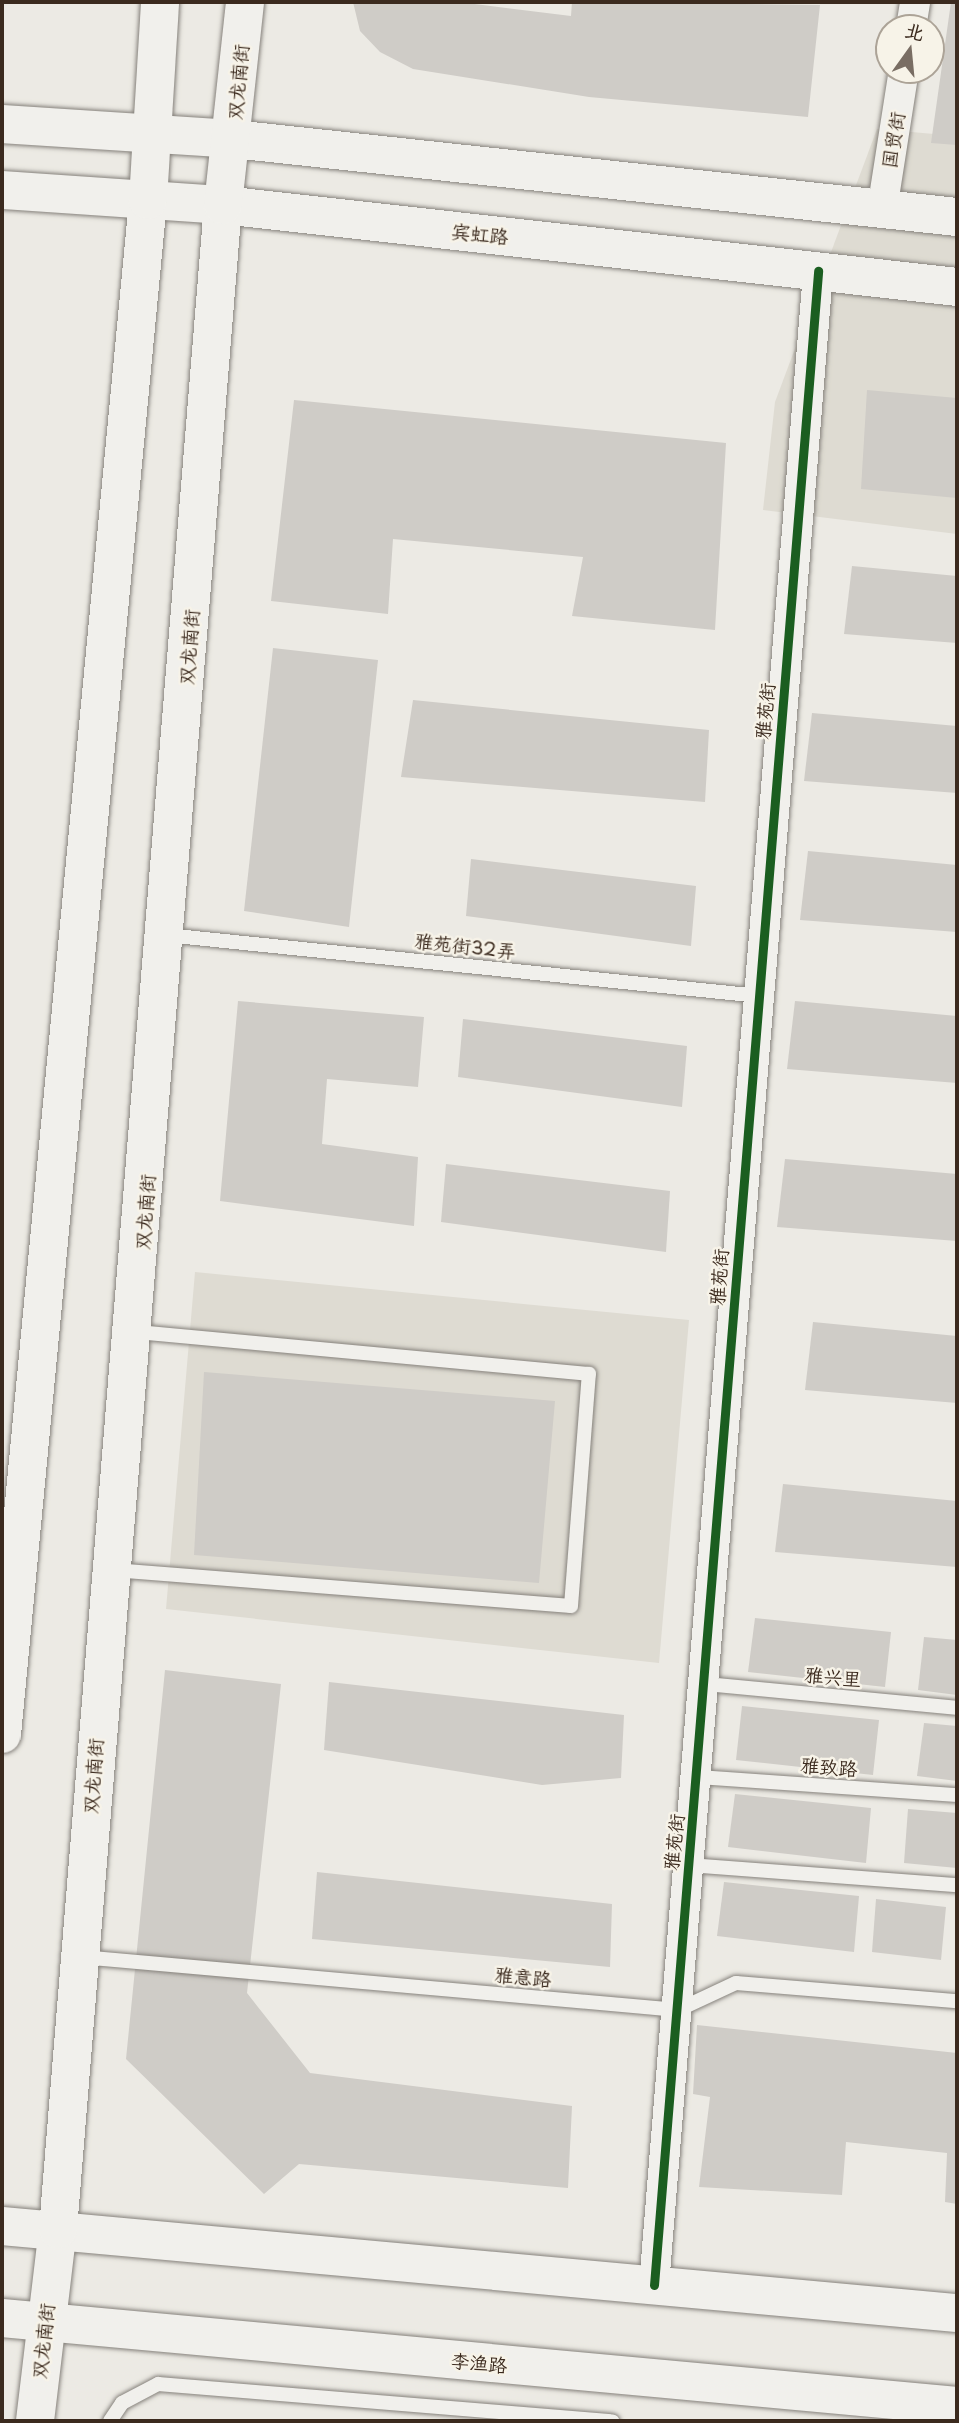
<!DOCTYPE html>
<meta charset="utf-8">
<style>
body{margin:0}
#map{position:relative;width:959px;height:2423px;overflow:hidden;background:#eceae4;font-family:"Playpen Sans","LXGW WenKai TC",sans-serif}
div>[style]{position:absolute}
[style*='--x']{left:calc(var(--x)*1px);top:calc(var(--y)*1px);width:calc(var(--w)*1px);rotate:calc(var(--a)*1deg)}
.built>*{inset:0;background:#dedbd2}
.building>*{inset:0;background:#cfccc7}
.roads{filter:drop-shadow(0 0 2px #86827c) drop-shadow(0 0 2px #86827c)}
.service>*{height:14px;margin:-7px;padding:0 7px;transform-origin:7px;border-radius:7px;background:#f1f0ec}
.minor>*{height:30px;margin:-15px;padding:0 15px;transform-origin:15px;border-radius:15px;background:#f1f0ec}
.secondary>*{height:38px;margin:-19px;padding:0 19px;transform-origin:19px;border-radius:19px;background:#f1f0ec}
.cycleway>*{height:9px;margin:-4.5px;padding:0 4.5px;transform-origin:4.5px;border-radius:4.5px;background:#1b5e20}
span{translate:-50% -50%;white-space:nowrap;text-align:center;line-height:1.15;-webkit-text-stroke:5px #f7f3e8;paint-order:stroke}
.street-label{font-size:19px;color:#3b2a1e}
.frame{position:absolute;inset:0;border:4px solid #3b2a1e;pointer-events:none}
.north{position:absolute;left:875px;top:14px;width:70px;height:70px;box-sizing:border-box;background:#f7f3e8;border:2px solid #aca397;border-radius:50%;rotate:15deg;font-size:19px;font-weight:700;line-height:28px;text-align:center;color:#3b2a1e}
.north::after{content:'';display:block;margin:auto;width:24px;height:32px;background:#796d63;clip-path:polygon(50% 0,100% 100%,50% 72%,0 100%)}
</style>
<div id="map">
<div class="built">
<i style="clip-path:polygon(877px 129px,957px 136px,957px 534px,763px 510px,775px 402px)"></i>
<i style="clip-path:polygon(195px 1272px,689px 1320px,659px 1663px,166px 1609px)"></i>
</div>
<div class="building">
<i style="clip-path:polygon(353px 2px,459px 2px,571px 16px,572px 2px,820px 5px,808px 117px,589px 97px,413px 69px,380px 52px,360px 31px)"></i>
<i style="clip-path:polygon(951px 2px,957px 2px,957px 145px,931px 143px)"></i>
<i style="clip-path:polygon(867px 390px,957px 398px,957px 498px,861px 489px)"></i>
<i style="clip-path:polygon(294px 400px,726px 443px,715px 630px,572px 616px,583px 557px,393px 539px,388px 614px,271px 601px)"></i>
<i style="clip-path:polygon(852px 566px,957px 576px,957px 643px,844px 634px)"></i>
<i style="clip-path:polygon(273px 648px,378px 660px,349px 927px,244px 911px)"></i>
<i style="clip-path:polygon(413px 700px,709px 730px,705px 802px,401px 777px)"></i>
<i style="clip-path:polygon(812px 713px,957px 726px,957px 793px,804px 781px)"></i>
<i style="clip-path:polygon(808px 851px,957px 865px,957px 932px,800px 920px)"></i>
<i style="clip-path:polygon(471px 859px,696px 886px,691px 946px,466px 916px)"></i>
<i style="clip-path:polygon(238px 1001px,424px 1017px,418px 1087px,327px 1079px,322px 1144px,418px 1157px,414px 1226px,220px 1201px)"></i>
<i style="clip-path:polygon(795px 1001px,957px 1016px,957px 1083px,787px 1069px)"></i>
<i style="clip-path:polygon(463px 1019px,687px 1046px,682px 1107px,458px 1077px)"></i>
<i style="clip-path:polygon(785px 1159px,957px 1174px,957px 1241px,777px 1227px)"></i>
<i style="clip-path:polygon(446px 1164px,670px 1191px,666px 1252px,441px 1222px)"></i>
<i style="clip-path:polygon(813px 1322px,957px 1336px,957px 1403px,805px 1390px)"></i>
<i style="clip-path:polygon(204px 1372px,555px 1401px,539px 1583px,194px 1555px)"></i>
<i style="clip-path:polygon(783px 1484px,957px 1501px,957px 1567px,775px 1552px)"></i>
<i style="clip-path:polygon(755px 1618px,891px 1632px,885px 1687px,748px 1672px)"></i>
<i style="clip-path:polygon(924px 1637px,957px 1640px,957px 1695px,918px 1690px)"></i>
<i style="clip-path:polygon(165px 1670px,281px 1684px,247px 1993px,310px 2073px,572px 2106px,568px 2188px,299px 2164px,264px 2194px,126px 2059px)"></i>
<i style="clip-path:polygon(329px 1682px,624px 1715px,621px 1778px,542px 1785px,324px 1750px)"></i>
<i style="clip-path:polygon(742px 1706px,879px 1720px,873px 1775px,736px 1760px)"></i>
<i style="clip-path:polygon(924px 1723px,957px 1726px,957px 1781px,917px 1776px)"></i>
<i style="clip-path:polygon(735px 1794px,871px 1808px,866px 1863px,728px 1847px)"></i>
<i style="clip-path:polygon(908px 1809px,957px 1813px,957px 1868px,904px 1863px)"></i>
<i style="clip-path:polygon(317px 1872px,612px 1904px,610px 1967px,312px 1939px)"></i>
<i style="clip-path:polygon(724px 1882px,859px 1896px,854px 1952px,717px 1936px)"></i>
<i style="clip-path:polygon(876px 1899px,946px 1907px,941px 1960px,872px 1952px)"></i>
<i style="clip-path:polygon(697px 2025px,957px 2053px,957px 2204px,945px 2202px,947px 2153px,846px 2142px,842px 2195px,699px 2187px,710px 2097px,693px 2094px)"></i>
</div>
<div class="roads">
<div class="service">
<i style="--x:166;--y:935;--w:596;--a:5.87"></i>
<i style="--x:114;--y:1570;--w:458;--a:4.5"></i>
<i style="--x:571;--y:1606;--w:233;--a:-85.6"></i>
<i style="--x:589;--y:1374;--w:455;--a:-174.7"></i>
<i style="--x:705;--y:1684;--w:253;--a:5.4"></i>
<i style="--x:698;--y:1777;--w:260;--a:4"></i>
<i style="--x:689;--y:1865;--w:269;--a:4.3"></i>
<i style="--x:81;--y:1957;--w:599;--a:5.07"></i>
<i style="--x:678;--y:2010;--w:64;--a:-25"></i>
<i style="--x:736;--y:1983;--w:222;--a:4.7"></i>
<i style="--x:110;--y:2421;--w:22;--a:-56"></i>
<i style="--x:122;--y:2403;--w:41;--a:-27.8"></i>
<i style="--x:158;--y:2384;--w:456;--a:4.7"></i>
</div>
<div class="minor">
<i style="--x:911;--y:28;--w:26;--a:-81"></i>
<i style="--x:882;--y:210;--w:142;--a:-81.1"></i>
<i style="--x:654;--y:2285;--w:2021;--a:-85.34"></i>
</div>
<div class="secondary">
<i style="--x:2;--y:124;--w:231;--a:3.7"></i>
<i style="--x:233;--y:139;--w:728;--a:6.15"></i>
<i style="--x:2;--y:190;--w:222;--a:3.9"></i>
<i style="--x:223;--y:205;--w:739;--a:6.37"></i>
<i style="--x:2;--y:1734;--w:1541;--a:-84.56"></i>
<i style="--x:148;--y:200;--w:198;--a:-86.5"></i>
<i style="--x:2;--y:2226;--w:959;--a:5.21"></i>
<i style="--x:2;--y:2318;--w:959;--a:5.26"></i>
<i style="--x:35;--y:2421;--w:193;--a:-83.2"></i>
<i style="--x:58;--y:2229;--w:2031;--a:-85.34"></i>
<i style="--x:223;--y:205;--w:204;--a:-83.8"></i>
</div>
</div>
<div class="cycleway">
<i style="--x:654;--y:2285;--w:2021;--a:-85.34"></i>
</div>
<div class="street-label">
<span style="left:238px;top:82px;rotate:-85deg">双龙南街</span>
<span style="left:893px;top:140px;rotate:-81deg">国贸街</span>
<span style="left:480px;top:234px;rotate:6deg">宾虹路</span>
<span style="left:189px;top:647px;rotate:-86deg">双龙南街</span>
<span style="left:765px;top:711px;rotate:-85deg">雅苑街</span>
<span style="left:465px;top:946px;rotate:6deg">雅苑街32弄</span>
<span style="left:145px;top:1212px;rotate:-86deg">双龙南街</span>
<span style="left:719px;top:1277px;rotate:-86deg">雅苑街</span>
<span style="left:833px;top:1677px;rotate:5deg">雅兴里</span>
<span style="left:829px;top:1767px;rotate:4deg">雅致路</span>
<span style="left:93px;top:1776px;rotate:-86deg">双龙南街</span>
<span style="left:674px;top:1842px;rotate:-84deg">雅苑街</span>
<span style="left:523px;top:1977px;rotate:5deg">雅意路</span>
<span style="left:43px;top:2341px;rotate:-84deg">双龙南街</span>
<span style="left:479px;top:2363px;rotate:5deg">李渔路</span>
</div>
<div class="frame"></div>
<div class="north">北</div>
</div>
